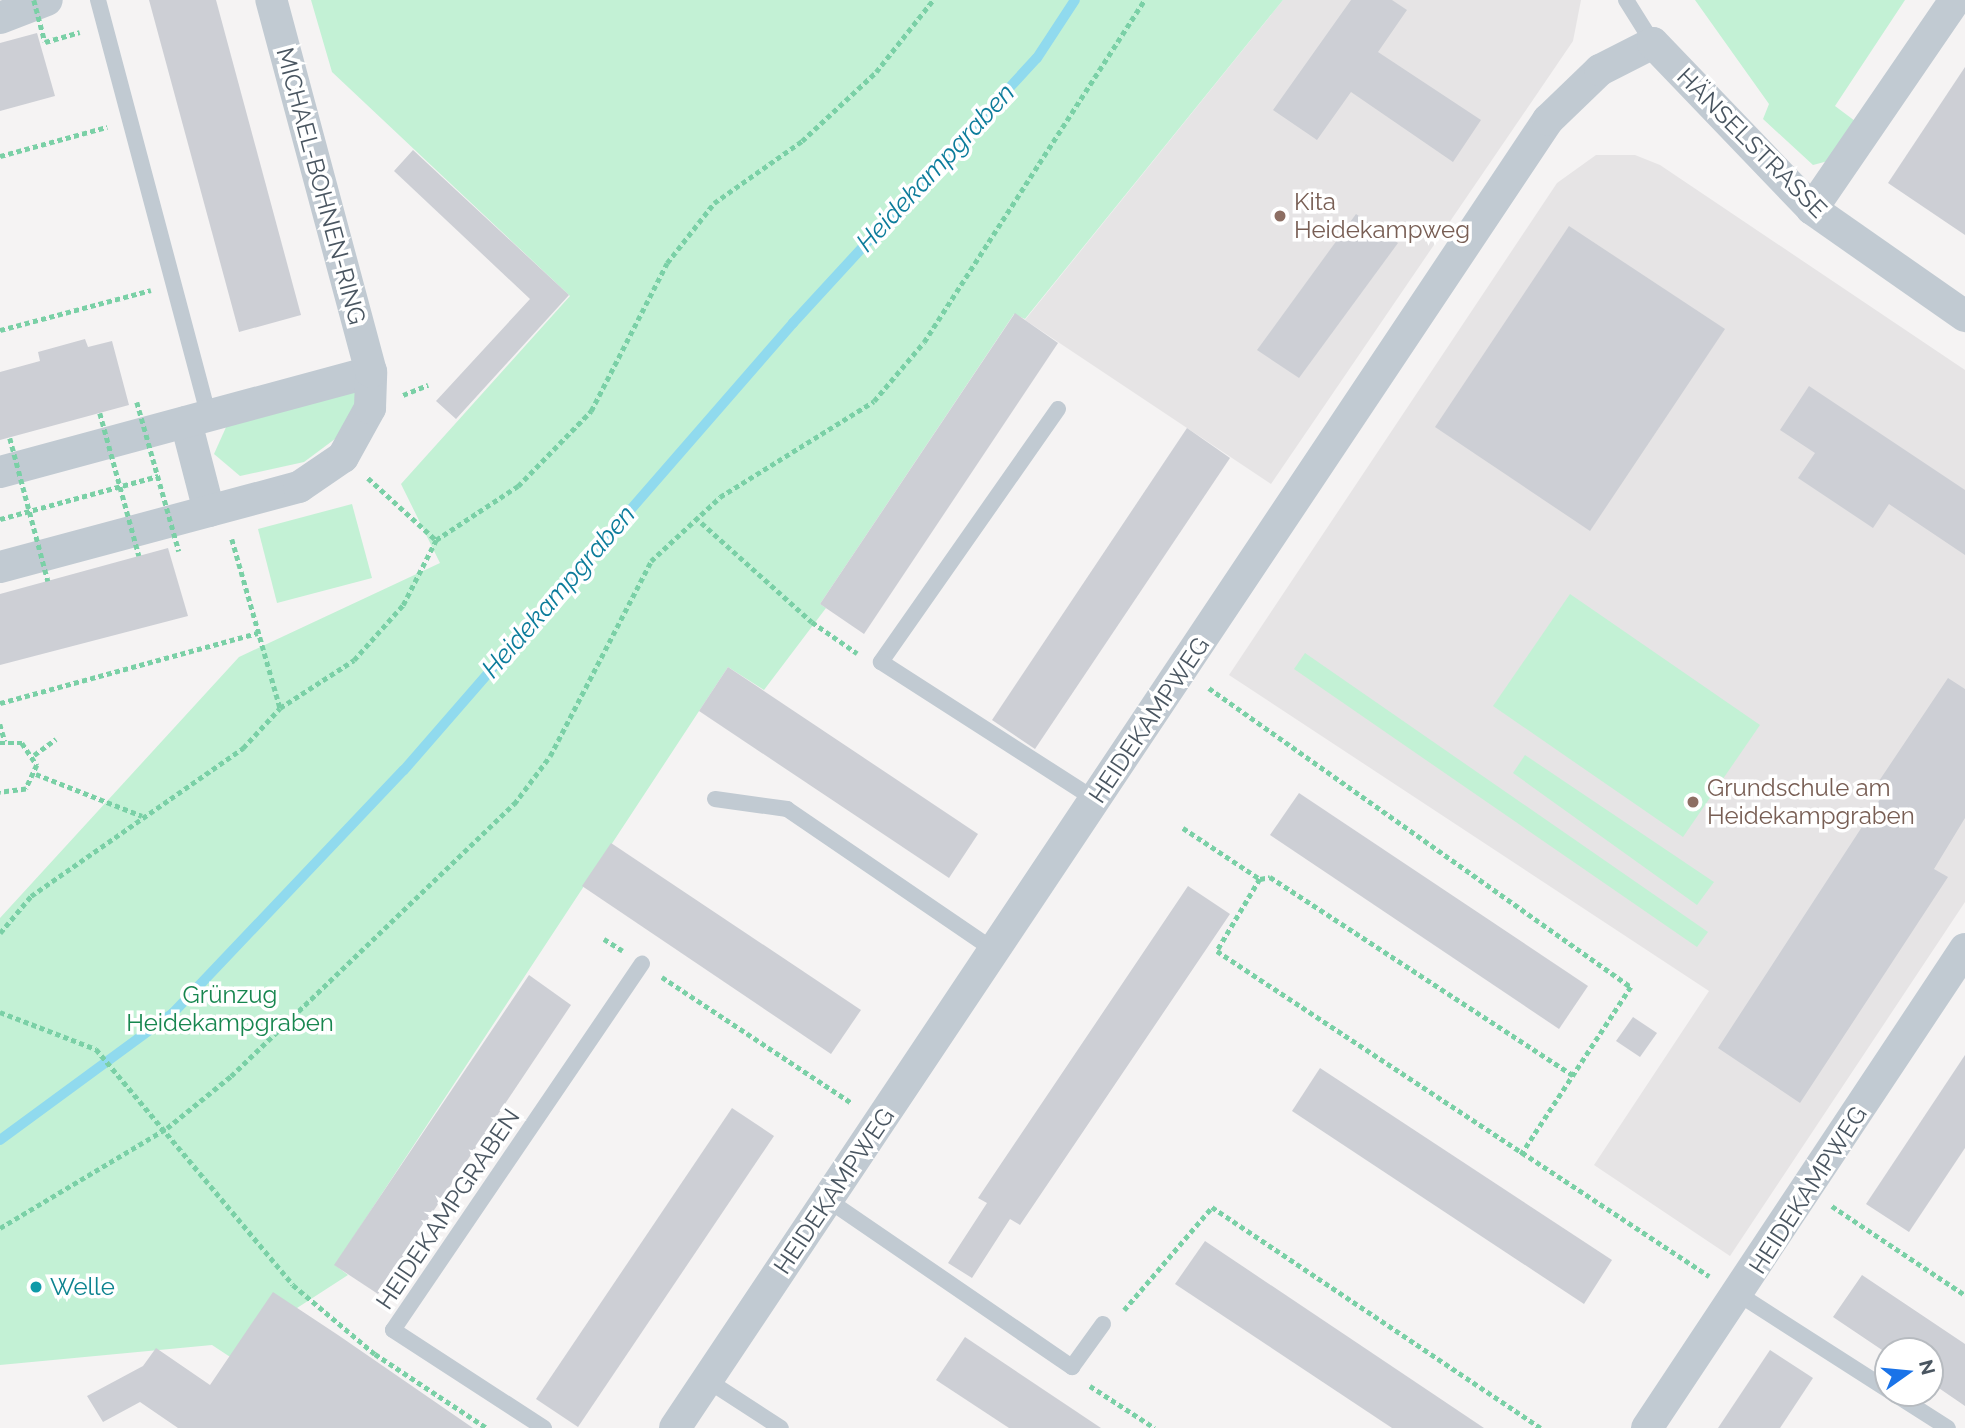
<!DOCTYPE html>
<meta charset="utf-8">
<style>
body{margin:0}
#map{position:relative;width:1965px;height:1428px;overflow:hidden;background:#f5f3f3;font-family:Raleway,sans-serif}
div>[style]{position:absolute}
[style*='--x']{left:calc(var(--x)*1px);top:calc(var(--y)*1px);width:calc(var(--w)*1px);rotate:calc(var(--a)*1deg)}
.education>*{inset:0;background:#e6e4e5}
.green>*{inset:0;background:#c3f1d5}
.stream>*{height:10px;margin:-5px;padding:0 5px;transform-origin:5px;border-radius:5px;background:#90daee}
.building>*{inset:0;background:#cdcfd5}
.path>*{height:4.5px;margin-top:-2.25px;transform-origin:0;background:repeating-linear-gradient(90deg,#7ad0a6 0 5px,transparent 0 8.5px)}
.service>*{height:16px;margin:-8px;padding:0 8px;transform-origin:8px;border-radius:8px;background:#c1cad2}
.minor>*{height:32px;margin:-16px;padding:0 16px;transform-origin:16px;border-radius:16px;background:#c1cad2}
.path-bridge>*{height:4.5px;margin-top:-2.25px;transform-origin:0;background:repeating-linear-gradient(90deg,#7ad0a6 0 5px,transparent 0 8.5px)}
.dots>*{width:19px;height:19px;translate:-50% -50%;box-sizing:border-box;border:4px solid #fff;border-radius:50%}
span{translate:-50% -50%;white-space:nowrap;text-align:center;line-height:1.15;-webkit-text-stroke:7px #fff;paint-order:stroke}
.street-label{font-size:24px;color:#4a5661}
.education-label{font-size:24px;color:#785e54}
.left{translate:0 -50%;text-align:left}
.park-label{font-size:24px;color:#17864f}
.culture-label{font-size:24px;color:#0d838f}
.water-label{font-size:26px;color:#0c7c9b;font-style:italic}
.north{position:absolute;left:1874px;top:1337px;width:70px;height:70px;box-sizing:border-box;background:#fff;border:2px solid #b7bbc0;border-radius:50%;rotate:75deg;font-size:19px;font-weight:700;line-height:28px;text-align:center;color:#4a5661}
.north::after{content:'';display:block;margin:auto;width:24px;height:32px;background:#1a73e8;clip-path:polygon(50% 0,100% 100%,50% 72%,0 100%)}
</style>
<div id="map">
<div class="education">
<i style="clip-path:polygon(1283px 0,1581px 0,1573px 41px,1271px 484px,1025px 320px)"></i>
<i style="clip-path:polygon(1596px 155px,1635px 155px,1660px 165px,1965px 370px,1965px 902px,1730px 1256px,1594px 1165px,1709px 991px,1229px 675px,1557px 183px)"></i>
</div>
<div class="green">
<i style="clip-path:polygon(311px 0,1283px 0,1025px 319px,1014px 314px,820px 604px,826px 608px,764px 690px,728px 667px,335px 1265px,348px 1275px,297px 1308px,324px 1419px,212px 1345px,0 1365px,0 918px,239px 657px,440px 563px,401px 484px,570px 296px,332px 72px)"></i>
<i style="clip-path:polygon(1695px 0,1905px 0,1835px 106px,1855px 121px,1828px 161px,1813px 165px,1763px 119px,1769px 104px)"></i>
<i style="clip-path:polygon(354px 390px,357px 400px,339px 436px,304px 462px,240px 476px,214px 454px,227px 425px)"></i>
<i style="clip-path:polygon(352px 504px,372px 578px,277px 603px,258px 529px)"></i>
<i style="clip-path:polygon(1570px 594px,1760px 725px,1683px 837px,1493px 706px)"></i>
<i style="clip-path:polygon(1305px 653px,1708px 932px,1697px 947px,1294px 669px)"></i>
<i style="clip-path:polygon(1525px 755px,1714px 882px,1697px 905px,1513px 773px)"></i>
</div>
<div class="stream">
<i style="--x:0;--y:1140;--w:215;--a:-36.3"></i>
<i style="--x:173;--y:1013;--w:335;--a:-46.5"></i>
<i style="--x:404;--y:770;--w:593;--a:-48.97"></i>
<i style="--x:793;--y:323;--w:360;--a:-47.4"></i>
<i style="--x:1037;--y:58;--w:69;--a:-56.8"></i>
</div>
<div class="building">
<i style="clip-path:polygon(149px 0,216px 0,301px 315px,239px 332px)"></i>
<i style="clip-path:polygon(1351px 0,1392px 0,1407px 10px,1378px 52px,1481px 120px,1453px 162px,1351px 92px,1317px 140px,1273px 110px)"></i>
<i style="clip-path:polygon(37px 33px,55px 96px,0 111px,0 43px)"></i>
<i style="clip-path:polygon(1965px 67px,1965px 235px,1888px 183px)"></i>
<i style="clip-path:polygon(413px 150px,569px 295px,456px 419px,436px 401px,530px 299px,394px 171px)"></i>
<i style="clip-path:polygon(1356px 214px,1398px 243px,1299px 378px,1257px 350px)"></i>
<i style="clip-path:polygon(1569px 226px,1725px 329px,1590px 531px,1435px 427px)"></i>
<i style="clip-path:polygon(1015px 313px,1058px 343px,864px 634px,820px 604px)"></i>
<i style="clip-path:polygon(85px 339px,88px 347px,112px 341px,129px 405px,0 440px,0 372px,40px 361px,38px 352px)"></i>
<i style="clip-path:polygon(1809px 386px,1965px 490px,1965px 555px,1889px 504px,1873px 528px,1798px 478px,1815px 453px,1780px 430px)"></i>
<i style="clip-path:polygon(1187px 428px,1230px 458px,1035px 749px,992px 720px)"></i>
<i style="clip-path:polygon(168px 548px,188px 616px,0 665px,0 594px)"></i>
<i style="clip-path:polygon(728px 667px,978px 834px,949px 878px,699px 711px)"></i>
<i style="clip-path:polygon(1948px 678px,1965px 689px,1965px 818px,1934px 869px,1948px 877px,1800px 1103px,1718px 1048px,1886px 790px,1877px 784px)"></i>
<i style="clip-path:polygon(1299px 793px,1588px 986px,1559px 1029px,1270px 835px)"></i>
<i style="clip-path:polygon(611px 843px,861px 1010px,831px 1054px,582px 886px)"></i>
<i style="clip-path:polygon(1188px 886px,1230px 914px,1020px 1225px,1010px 1219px,972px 1278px,948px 1263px,987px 1203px,978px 1198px)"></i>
<i style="clip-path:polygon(529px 975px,571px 1005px,378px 1294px,334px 1265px)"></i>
<i style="clip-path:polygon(1633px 1017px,1657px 1033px,1640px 1057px,1616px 1041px)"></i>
<i style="clip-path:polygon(1965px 1055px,1965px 1148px,1909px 1232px,1866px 1204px)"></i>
<i style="clip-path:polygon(1320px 1068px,1612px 1260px,1584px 1304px,1292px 1111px)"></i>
<i style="clip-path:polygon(732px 1108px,774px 1136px,578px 1427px,536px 1399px)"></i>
<i style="clip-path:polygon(1205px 1241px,1484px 1428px,1392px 1428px,1175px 1284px)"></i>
<i style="clip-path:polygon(1862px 1275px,1965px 1344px,1965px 1406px,1930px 1382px,1930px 1351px,1888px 1354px,1833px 1317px)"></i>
<i style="clip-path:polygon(273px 1292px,338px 1335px,473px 1428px,178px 1428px,140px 1402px,103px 1422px,87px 1396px,143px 1366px,156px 1348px,210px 1385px)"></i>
<i style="clip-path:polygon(965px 1337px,1101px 1428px,1009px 1428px,936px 1380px)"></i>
<i style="clip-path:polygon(1770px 1350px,1813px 1378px,1780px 1428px,1718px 1428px)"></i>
</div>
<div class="path">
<i style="--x:45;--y:42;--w:36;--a:-16"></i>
<i style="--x:0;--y:156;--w:111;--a:-15.2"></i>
<i style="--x:0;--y:330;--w:156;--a:-14.8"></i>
<i style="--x:403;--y:395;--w:27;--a:-22"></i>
<i style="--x:368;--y:478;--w:92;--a:42.4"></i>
<i style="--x:695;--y:517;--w:157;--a:41.9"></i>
<i style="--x:812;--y:622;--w:55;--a:34.6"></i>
<i style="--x:0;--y:519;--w:164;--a:-15.2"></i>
<i style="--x:232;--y:539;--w:176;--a:74.1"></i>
<i style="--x:1209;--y:688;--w:517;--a:35.32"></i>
<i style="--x:1631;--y:987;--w:201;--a:123.2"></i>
<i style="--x:0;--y:703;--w:267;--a:-15.2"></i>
<i style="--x:0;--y:724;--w:18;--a:74"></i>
<i style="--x:0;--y:743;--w:22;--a:0"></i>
<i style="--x:22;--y:743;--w:27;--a:56"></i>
<i style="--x:37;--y:765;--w:26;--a:115"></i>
<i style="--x:26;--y:789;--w:26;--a:173"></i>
<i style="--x:34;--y:755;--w:27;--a:-36"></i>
<i style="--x:36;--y:774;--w:114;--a:21.6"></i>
<i style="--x:1183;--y:828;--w:92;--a:33.5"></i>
<i style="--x:1260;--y:879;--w:10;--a:-11"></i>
<i style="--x:1270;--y:877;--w:362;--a:33.2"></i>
<i style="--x:1260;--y:879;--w:84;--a:120.8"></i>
<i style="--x:1217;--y:951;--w:590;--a:33.45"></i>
<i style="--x:0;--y:933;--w:48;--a:-50"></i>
<i style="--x:31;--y:896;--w:259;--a:-34.9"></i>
<i style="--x:243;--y:748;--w:54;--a:-47.2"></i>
<i style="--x:280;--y:708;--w:88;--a:-33"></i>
<i style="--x:354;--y:660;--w:74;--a:-48.3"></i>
<i style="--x:403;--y:605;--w:73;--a:-63.1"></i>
<i style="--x:436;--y:540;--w:98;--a:-33.4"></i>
<i style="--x:518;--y:486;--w:105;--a:-45.8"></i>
<i style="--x:591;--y:411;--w:166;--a:-62.8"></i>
<i style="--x:667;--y:263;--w:76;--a:-51.9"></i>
<i style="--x:714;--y:203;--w:108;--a:-35.2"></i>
<i style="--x:802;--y:141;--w:101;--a:-43"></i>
<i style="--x:876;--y:72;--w:92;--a:-51.6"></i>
<i style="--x:604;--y:939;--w:22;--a:32"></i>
<i style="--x:662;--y:977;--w:229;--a:33.6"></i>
<i style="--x:0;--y:1012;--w:103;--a:21.1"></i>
<i style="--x:96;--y:1049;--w:307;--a:50.1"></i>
<i style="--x:293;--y:1285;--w:107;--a:40.1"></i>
<i style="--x:375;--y:1354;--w:134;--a:33.5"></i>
<i style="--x:1832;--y:1206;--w:160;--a:33.8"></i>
<i style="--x:0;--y:1228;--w:195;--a:-30.9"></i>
<i style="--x:167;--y:1128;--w:82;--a:-39.1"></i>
<i style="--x:231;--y:1076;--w:393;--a:-43.9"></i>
<i style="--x:514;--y:804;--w:60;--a:-53.1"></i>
<i style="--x:550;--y:756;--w:220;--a:-62.6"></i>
<i style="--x:651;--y:561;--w:94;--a:-42.8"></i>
<i style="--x:720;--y:497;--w:181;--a:-31.9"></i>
<i style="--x:874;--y:401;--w:77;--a:-49.7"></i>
<i style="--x:924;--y:342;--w:407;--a:-57.2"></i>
<i style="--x:1124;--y:1310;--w:135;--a:-49.5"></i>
<i style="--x:1212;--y:1207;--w:396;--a:33.9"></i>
<i style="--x:1090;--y:1386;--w:77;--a:32.9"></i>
</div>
<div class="service">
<i style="--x:98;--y:0;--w:432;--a:75.1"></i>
<i style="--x:1626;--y:0;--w:51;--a:57.9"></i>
<i style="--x:1058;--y:409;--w:309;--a:125"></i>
<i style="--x:881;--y:662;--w:255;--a:32.7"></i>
<i style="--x:715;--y:799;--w:73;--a:7.9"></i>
<i style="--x:787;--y:809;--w:250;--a:34.3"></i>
<i style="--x:828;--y:1200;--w:296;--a:34.4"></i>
<i style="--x:1072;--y:1367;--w:53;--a:-54.2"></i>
<i style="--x:1740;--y:1295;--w:176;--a:32.7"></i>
<i style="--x:707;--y:1380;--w:88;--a:33"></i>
<i style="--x:1893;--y:1393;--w:65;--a:32.5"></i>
<i style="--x:544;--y:1428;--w:180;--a:-147"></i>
<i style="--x:393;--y:1330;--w:443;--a:-55.8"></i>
</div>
<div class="minor">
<i style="--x:0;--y:18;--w:50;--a:-21"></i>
<i style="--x:1812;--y:209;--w:253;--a:-55.6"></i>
<i style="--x:186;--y:422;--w:92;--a:75.5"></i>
<i style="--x:0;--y:472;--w:384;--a:-15.1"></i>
<i style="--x:0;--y:567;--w:310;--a:-15"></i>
<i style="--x:299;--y:487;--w:53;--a:-34.3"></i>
<i style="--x:343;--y:457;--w:56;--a:-61.1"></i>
<i style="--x:370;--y:408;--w:36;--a:-88"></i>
<i style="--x:371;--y:372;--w:385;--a:-105"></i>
<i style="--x:675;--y:1428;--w:1573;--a:-56.28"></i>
<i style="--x:1548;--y:120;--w:72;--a:-43.9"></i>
<i style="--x:1600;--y:70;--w:59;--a:-27"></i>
<i style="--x:1653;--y:43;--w:230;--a:46.2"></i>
<i style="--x:1812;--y:209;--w:187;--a:35"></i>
<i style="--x:1647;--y:1428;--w:575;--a:-56.42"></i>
</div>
<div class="path-bridge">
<i style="--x:34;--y:0;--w:43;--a:75.3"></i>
<i style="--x:137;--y:402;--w:155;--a:74.3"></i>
<i style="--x:100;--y:413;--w:148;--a:74.7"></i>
<i style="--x:10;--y:438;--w:148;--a:75.1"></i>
</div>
<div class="dots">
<i style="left:1280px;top:216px;background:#8d6e63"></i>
<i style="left:1693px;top:802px;background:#8d6e63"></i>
<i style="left:36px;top:1287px;background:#0f9aa8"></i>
</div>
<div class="street-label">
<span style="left:1752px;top:143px;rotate:45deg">HÄNSELSTRASSE</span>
<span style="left:321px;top:186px;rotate:75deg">MICHAEL-BOHNEN-RING</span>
<span style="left:1149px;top:720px;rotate:-56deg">HEIDEKAMPWEG</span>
<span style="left:1808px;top:1190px;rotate:-57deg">HEIDEKAMPWEG</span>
<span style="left:834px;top:1191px;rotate:-56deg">HEIDEKAMPWEG</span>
<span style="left:448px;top:1209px;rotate:-56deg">HEIDEKAMPGRABEN</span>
</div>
<div class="education-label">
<span class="left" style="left:1294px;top:216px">Kita<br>Heidekampweg</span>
<span class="left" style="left:1707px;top:802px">Grundschule am<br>Heidekampgraben</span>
</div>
<div class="park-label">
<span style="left:230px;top:1009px">Grünzug<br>Heidekampgraben</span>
</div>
<div class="culture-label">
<span class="left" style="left:50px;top:1287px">Welle</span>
</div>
<div class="water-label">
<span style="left:936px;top:168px;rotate:-47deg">Heidekampgraben</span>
<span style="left:559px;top:592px;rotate:-49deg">Heidekampgraben</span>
</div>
<div class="north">N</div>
</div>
